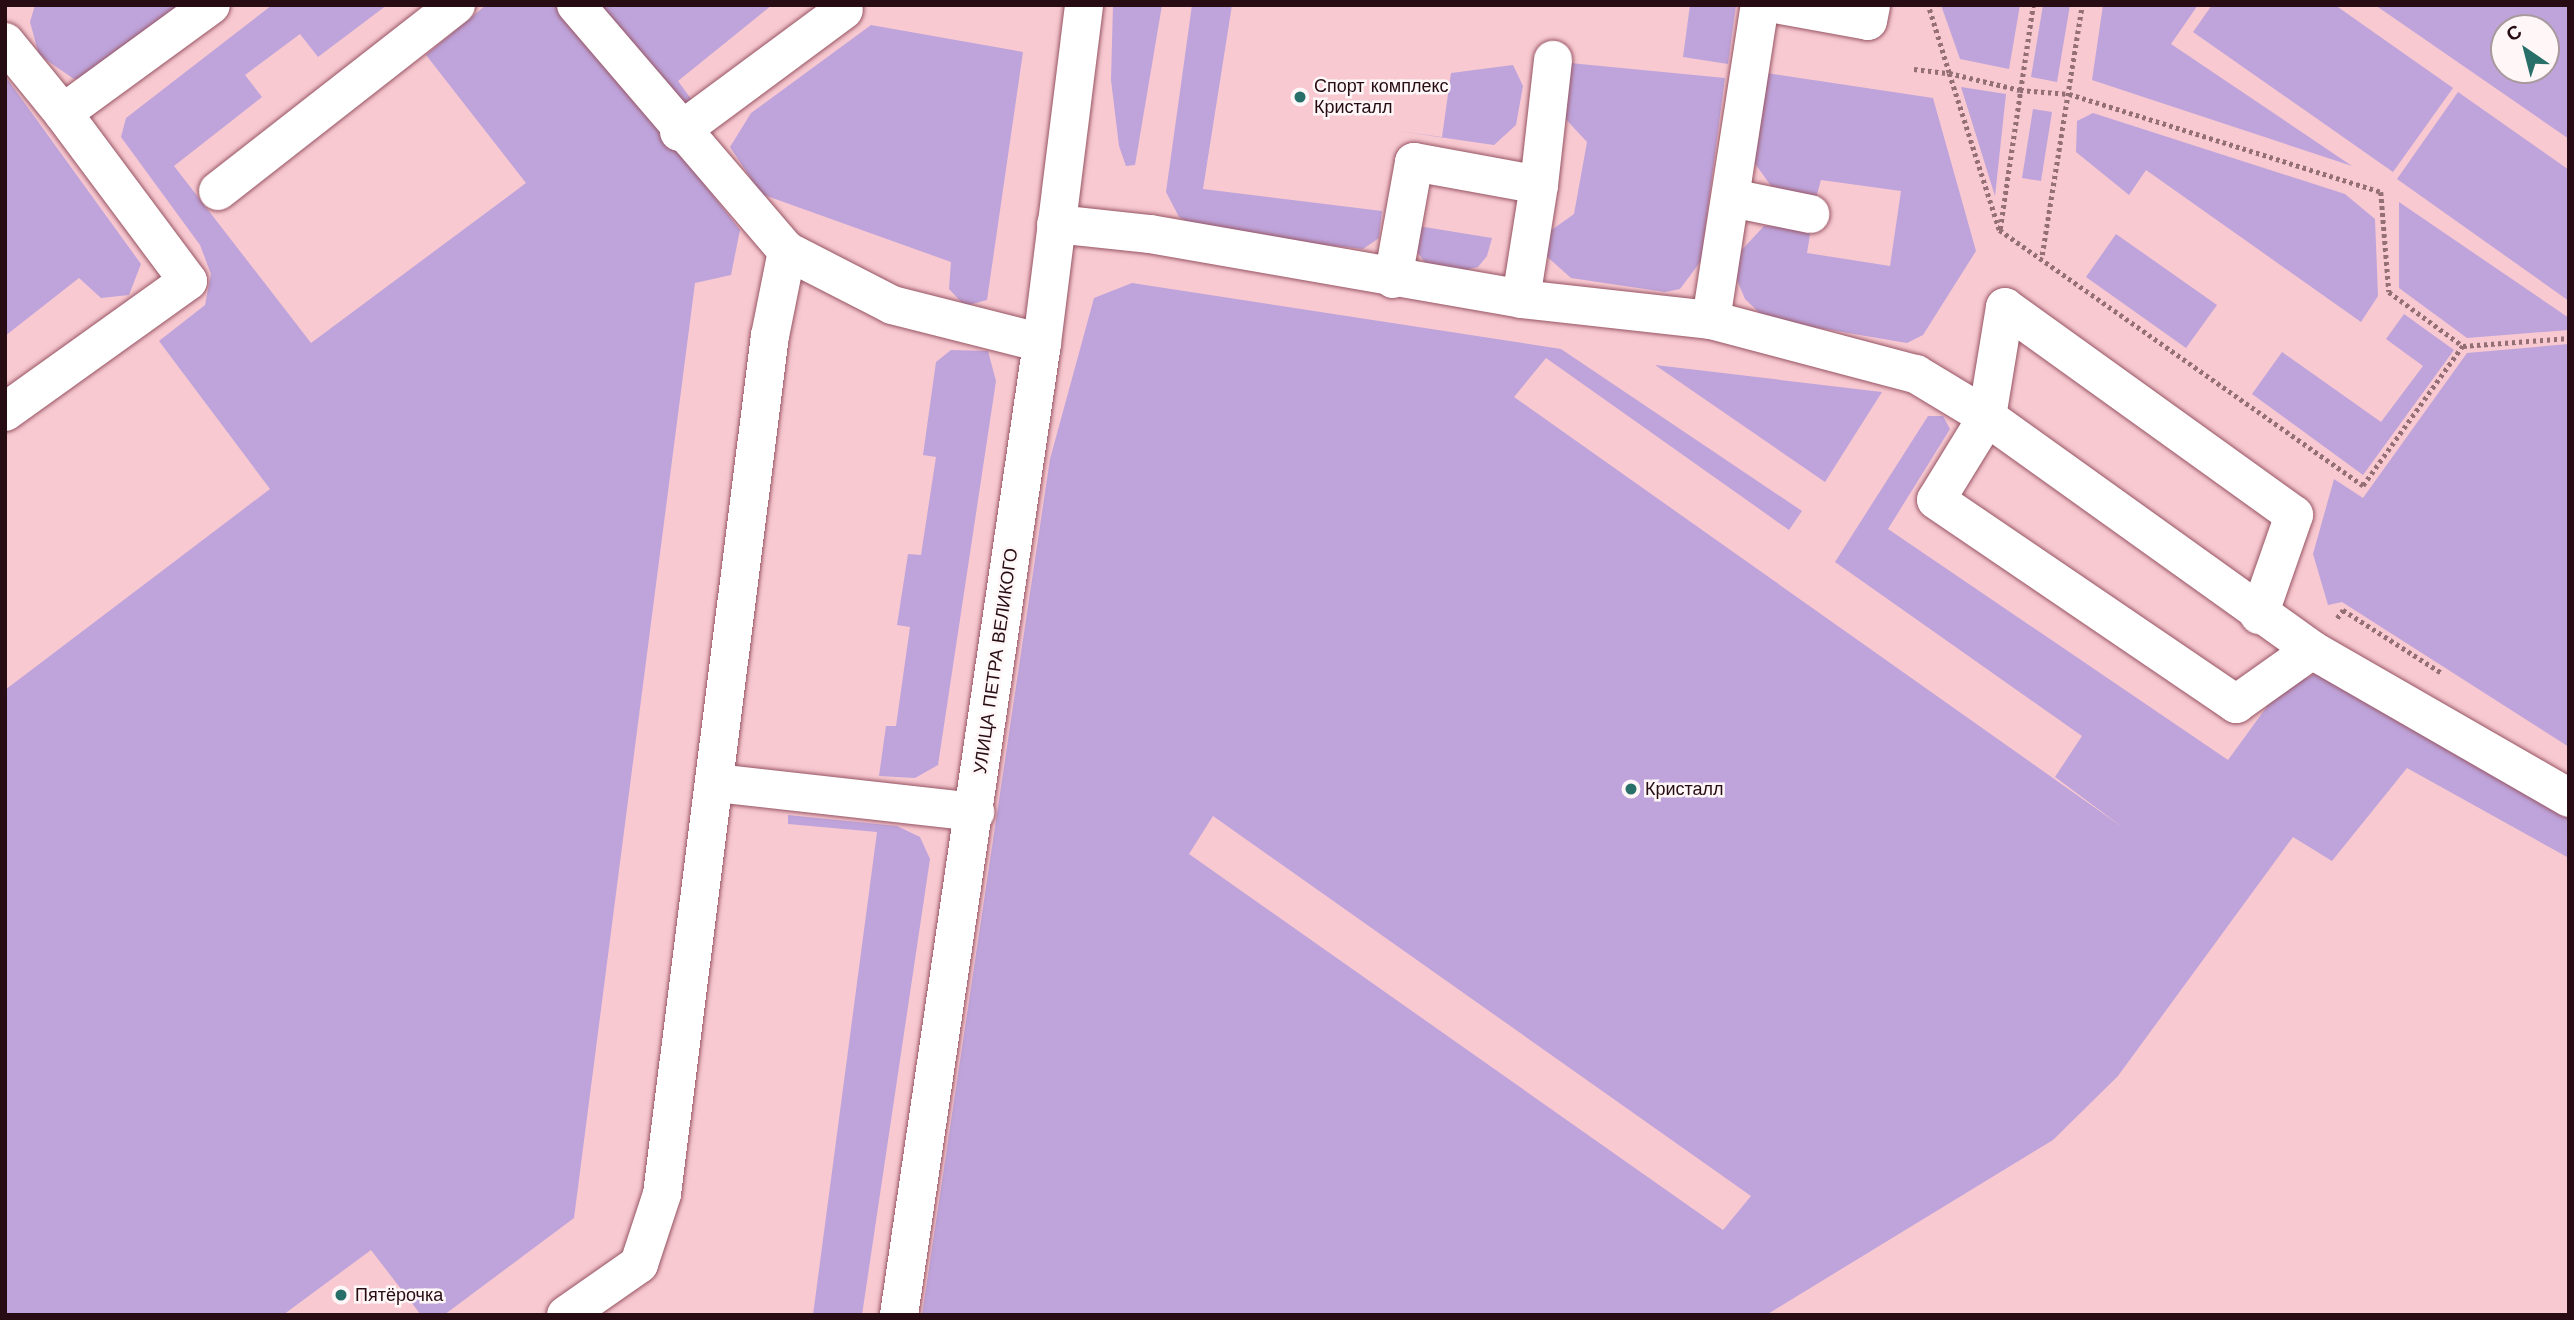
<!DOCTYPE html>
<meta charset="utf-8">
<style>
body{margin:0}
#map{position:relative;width:2574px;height:1320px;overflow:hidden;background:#f8c9d1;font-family:"Work Sans",sans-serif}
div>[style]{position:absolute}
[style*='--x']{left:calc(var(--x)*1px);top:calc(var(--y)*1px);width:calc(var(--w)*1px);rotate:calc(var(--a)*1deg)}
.green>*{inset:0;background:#bea4db}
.path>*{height:4.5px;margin-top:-2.25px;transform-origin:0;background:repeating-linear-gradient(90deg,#946f76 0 3.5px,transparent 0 7px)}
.roads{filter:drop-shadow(0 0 2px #965463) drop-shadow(0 0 2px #965463)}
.minor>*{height:38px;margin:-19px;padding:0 19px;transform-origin:19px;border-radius:19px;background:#fff}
.dots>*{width:19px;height:19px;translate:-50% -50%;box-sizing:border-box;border:4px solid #fef6f7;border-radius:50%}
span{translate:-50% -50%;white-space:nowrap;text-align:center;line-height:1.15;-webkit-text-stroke:5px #fef6f7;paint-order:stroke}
.poi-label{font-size:18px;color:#270d13}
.left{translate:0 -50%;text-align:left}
.street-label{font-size:18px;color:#270d13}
.frame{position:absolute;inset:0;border:7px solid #270d13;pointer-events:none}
.north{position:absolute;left:2490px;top:14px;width:70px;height:70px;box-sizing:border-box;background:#fef6f7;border:2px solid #a8999c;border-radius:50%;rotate:325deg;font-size:19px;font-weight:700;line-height:28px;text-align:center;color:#270d13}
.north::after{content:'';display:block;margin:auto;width:24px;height:32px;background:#276f68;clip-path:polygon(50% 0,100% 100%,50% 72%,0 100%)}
</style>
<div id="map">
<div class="green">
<i style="clip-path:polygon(35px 5px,192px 5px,93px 80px,74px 79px,39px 55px,30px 22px)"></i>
<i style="clip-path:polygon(272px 5px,387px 5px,318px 57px,300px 34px,245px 75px,262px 97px,174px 166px,311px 343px,526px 183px,426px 55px,486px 5px,564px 5px,740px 230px,731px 275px,695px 283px,574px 1218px,444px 1315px,421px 1315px,371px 1250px,283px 1315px,5px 1315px,5px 690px,270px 489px,159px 341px,205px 305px,211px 274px,200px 245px,121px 137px,126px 118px)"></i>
<i style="clip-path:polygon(600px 5px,772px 5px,678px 81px,694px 103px,683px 108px)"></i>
<i style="clip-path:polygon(1113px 5px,1162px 5px,1135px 165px,1126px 166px,1119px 146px,1111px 80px)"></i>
<i style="clip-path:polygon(1192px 5px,1232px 5px,1203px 189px,1382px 211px,1379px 238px,1363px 249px,1206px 232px,1179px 217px,1166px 192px)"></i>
<i style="clip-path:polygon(1690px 5px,1736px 5px,1728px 64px,1683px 57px)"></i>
<i style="clip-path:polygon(1941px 5px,2020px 5px,2009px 69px,1960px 59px)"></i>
<i style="clip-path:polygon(2043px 5px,2070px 5px,2057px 82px,2031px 77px)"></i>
<i style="clip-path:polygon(2103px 5px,2198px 5px,2171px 44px,2352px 166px,2092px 80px)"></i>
<i style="clip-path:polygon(2212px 5px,2335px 5px,2453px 88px,2393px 172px,2193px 32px)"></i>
<i style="clip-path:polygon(evenodd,2375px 5px,2569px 5px,2569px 139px,2375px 5px,2504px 28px,2546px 28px,2546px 70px,2504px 70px,2504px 28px)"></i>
<i style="clip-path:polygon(871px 25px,1023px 52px,987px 300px,965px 306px,949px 289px,951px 262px,761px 194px,730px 147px,751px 113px)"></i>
<i style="clip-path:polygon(1570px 63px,1725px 78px,1701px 261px,1680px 289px,1665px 292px,1571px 278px,1544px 254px,1546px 234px,1574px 214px,1587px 142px,1561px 114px)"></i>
<i style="clip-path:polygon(1513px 65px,1523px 86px,1516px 125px,1494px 145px,1397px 131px,1442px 137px,1451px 73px)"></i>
<i style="clip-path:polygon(1766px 73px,1933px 98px,1976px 251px,1923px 335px,1907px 343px,1766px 319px,1745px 299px,1734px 273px,1738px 254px,1764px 226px,1811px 228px,1807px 253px,1890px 266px,1901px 191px,1821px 180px,1816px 198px,1771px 186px,1751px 158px)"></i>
<i style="clip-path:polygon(5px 76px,141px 264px,129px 295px,101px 298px,79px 278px,5px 336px)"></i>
<i style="clip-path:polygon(1961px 87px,2006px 94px,1995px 196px)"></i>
<i style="clip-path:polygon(2458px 92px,2569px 170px,2569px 301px,2397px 179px)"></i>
<i style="clip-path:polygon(2033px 109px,2052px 112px,2041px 181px,2022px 178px)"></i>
<i style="clip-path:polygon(2093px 113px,2345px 194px,2375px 219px,2378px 296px,2361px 322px,2146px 170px,2129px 195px,2076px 152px,2077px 121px)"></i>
<i style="clip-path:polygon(2399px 202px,2569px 318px,2569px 330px,2467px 338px,2399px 288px)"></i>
<i style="clip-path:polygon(1412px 225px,1492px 238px,1487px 256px,1478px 267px,1454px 273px,1430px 269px,1410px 243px)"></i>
<i style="clip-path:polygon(2116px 234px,2217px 305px,2186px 348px,2086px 277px)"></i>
<i style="clip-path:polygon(evenodd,1132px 283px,1561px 349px,1802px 511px,1789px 530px,1546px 358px,1514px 397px,2125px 829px,2055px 777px,2082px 736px,1835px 562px,1928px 416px,1943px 416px,1950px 429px,1888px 529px,2228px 760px,2279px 690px,2327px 669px,2569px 815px,2569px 858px,2407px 768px,2332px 861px,2293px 837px,2118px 1076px,2053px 1140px,1766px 1315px,922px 1315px,1050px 459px,1094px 298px,1132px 283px,1213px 816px,1751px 1196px,1723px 1230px,1189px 854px,1213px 816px)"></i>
<i style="clip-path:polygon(2404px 314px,2454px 350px,2363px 475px,2252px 394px,2282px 352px,2381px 422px,2423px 366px,2386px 339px)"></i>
<i style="clip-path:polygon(2569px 344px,2569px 747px,2342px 602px,2328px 605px,2313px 554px,2334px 479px,2363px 498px,2467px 353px)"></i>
<i style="clip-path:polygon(951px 350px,988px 351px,996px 381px,938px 765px,915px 778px,879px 776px,886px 726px,896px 726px,910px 627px,897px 625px,908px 554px,921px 555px,936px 457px,923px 455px,936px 362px)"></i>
<i style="clip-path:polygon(1655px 365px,1882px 392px,1825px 482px)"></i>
<i style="clip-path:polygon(788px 815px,897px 826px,920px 837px,930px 859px,862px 1315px,813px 1315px,877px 832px,788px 824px)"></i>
</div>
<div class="path">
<i style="--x:1914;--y:69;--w:35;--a:7"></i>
<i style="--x:1949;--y:73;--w:73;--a:13.5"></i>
<i style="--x:2020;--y:90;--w:49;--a:4.7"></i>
<i style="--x:2069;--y:94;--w:327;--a:17.4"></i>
<i style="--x:2381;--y:192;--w:100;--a:85.4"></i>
<i style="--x:2389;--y:292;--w:92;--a:36.1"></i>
<i style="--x:2463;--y:346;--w:172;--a:125.5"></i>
<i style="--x:2363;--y:486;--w:445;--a:-144.9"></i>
<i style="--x:1999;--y:230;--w:165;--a:-107.7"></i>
<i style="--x:1949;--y:73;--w:71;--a:-107.2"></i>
<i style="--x:2000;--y:229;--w:226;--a:-81.6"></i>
<i style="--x:2042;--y:255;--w:253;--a:-80.9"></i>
<i style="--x:2463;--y:346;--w:106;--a:-4.3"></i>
<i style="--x:2337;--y:618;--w:10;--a:-53"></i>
<i style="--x:2343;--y:610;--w:117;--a:32.5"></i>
</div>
<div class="roads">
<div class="minor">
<i style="--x:576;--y:5;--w:324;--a:49.4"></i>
<i style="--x:787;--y:251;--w:118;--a:27.2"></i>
<i style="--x:892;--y:305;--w:155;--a:14.2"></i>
<i style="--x:1781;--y:5;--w:88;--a:10.4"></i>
<i style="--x:1868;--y:21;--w:16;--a:-79"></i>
<i style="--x:5;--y:42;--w:92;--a:50.8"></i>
<i style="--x:679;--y:132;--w:205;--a:-36.5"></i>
<i style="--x:1539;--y:185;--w:126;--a:-83.6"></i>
<i style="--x:218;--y:191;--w:302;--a:-38"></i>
<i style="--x:1731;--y:198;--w:81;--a:11.4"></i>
<i style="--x:1056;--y:224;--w:95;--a:6.1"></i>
<i style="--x:1150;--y:234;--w:377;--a:9.9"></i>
<i style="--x:1521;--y:299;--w:191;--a:6.3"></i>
<i style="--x:1711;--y:320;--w:212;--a:14.8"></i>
<i style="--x:1916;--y:374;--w:83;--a:31.2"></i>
<i style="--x:1987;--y:417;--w:400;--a:35.6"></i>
<i style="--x:2312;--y:650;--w:297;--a:29.9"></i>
<i style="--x:1393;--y:279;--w:119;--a:-79.8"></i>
<i style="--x:1414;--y:162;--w:127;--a:10.4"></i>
<i style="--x:1539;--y:185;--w:115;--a:99"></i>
<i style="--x:1711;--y:320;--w:319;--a:-81.2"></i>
<i style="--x:5;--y:412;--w:225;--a:-35.6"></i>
<i style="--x:188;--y:281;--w:209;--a:-126.7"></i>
<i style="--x:63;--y:113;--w:183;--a:-36.1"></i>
<i style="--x:2259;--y:615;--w:106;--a:-70.7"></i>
<i style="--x:2294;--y:515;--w:356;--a:-144.3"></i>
<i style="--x:2005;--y:307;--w:111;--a:99.3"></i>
<i style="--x:1987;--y:417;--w:97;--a:121.6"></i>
<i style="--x:1936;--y:500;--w:363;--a:34.2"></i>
<i style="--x:2236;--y:704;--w:93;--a:-35.4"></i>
<i style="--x:716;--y:783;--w:261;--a:6.4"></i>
<i style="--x:566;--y:1315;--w:89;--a:-34.9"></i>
<i style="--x:639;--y:1264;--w:74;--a:-71.8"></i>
<i style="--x:662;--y:1194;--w:865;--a:-82.83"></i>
<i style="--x:770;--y:336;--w:87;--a:-78.7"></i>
<i style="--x:899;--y:1315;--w:982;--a:-81.63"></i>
<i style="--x:1042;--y:343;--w:341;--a:-82.9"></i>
</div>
</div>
<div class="dots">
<i style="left:1300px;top:97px;background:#276f68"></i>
<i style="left:1631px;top:789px;background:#276f68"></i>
<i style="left:341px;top:1295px;background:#276f68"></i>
</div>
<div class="poi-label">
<span class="left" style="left:1314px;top:97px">Спорт комплекс<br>Кристалл</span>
<span class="left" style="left:1645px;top:789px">Кристалл</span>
<span class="left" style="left:355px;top:1295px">Пятёрочка</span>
</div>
<div class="street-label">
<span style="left:996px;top:661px;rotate:-82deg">УЛИЦА ПЕТРА ВЕЛИКОГО</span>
</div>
<div class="frame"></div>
<div class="north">С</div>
</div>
